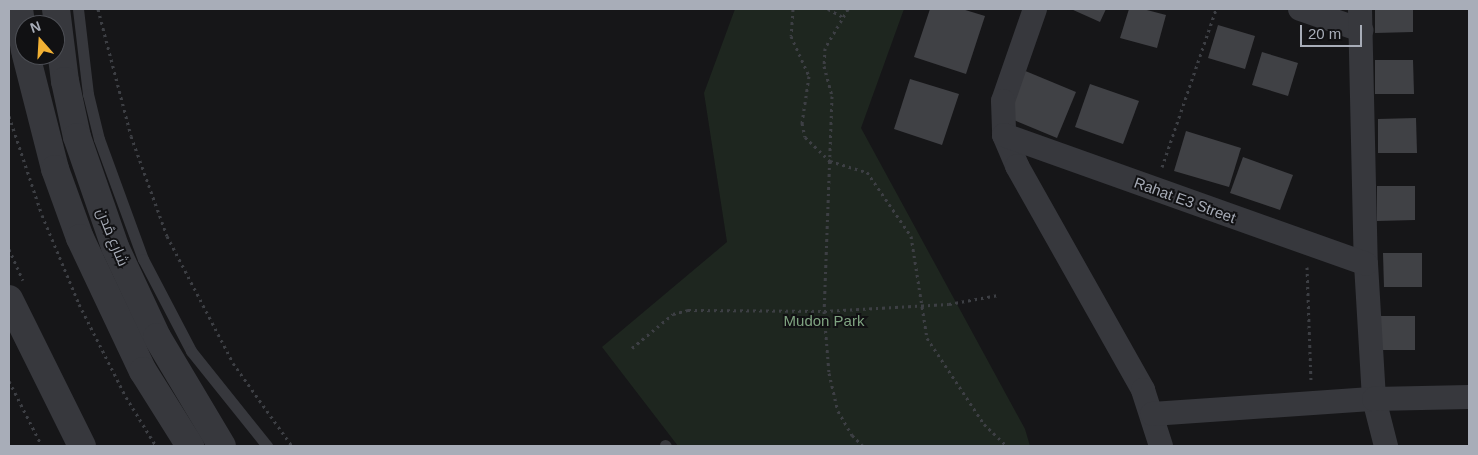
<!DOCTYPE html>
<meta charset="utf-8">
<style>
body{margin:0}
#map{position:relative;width:1478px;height:455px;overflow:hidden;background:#161618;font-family:Arial,Cairo,sans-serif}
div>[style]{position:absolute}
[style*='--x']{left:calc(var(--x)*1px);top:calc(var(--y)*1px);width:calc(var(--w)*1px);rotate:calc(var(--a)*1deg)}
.green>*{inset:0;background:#1e261f}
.building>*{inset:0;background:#404145}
.path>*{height:3px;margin-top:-1.5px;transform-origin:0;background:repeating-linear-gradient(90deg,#3d3f44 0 2.5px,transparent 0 6.5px)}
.service>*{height:11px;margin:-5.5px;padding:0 5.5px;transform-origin:5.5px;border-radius:5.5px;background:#37383d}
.minor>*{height:24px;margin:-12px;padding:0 12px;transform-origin:12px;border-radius:12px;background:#37383d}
.tertiary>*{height:28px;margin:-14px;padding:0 14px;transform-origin:14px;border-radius:14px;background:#37383d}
span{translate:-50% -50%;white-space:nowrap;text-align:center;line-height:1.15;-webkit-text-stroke:4px #111113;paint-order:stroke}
.street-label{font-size:15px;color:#a8adb8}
.park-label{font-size:15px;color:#7fa381}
.frame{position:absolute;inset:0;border:10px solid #a8adb8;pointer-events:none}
.north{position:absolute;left:15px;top:15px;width:50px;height:50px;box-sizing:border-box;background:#111113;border:1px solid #4d4f55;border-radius:50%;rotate:341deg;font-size:14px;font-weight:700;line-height:20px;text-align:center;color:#a8adb8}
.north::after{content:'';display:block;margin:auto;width:18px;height:22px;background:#f2b134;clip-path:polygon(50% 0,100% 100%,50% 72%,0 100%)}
.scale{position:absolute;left:1300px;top:25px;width:62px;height:22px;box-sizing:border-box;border:2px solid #a8adb8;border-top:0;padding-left:6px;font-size:15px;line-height:18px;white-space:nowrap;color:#a8adb8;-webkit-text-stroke:4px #111113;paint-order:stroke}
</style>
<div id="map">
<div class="green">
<i style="clip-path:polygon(735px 9px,904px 9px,861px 128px,1025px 429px,1030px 446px,678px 446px,602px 347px,727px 242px,704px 93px)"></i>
</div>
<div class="building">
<i style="clip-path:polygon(930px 9px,962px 9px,985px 16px,966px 74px,914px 57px)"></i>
<i style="clip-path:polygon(1071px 9px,1106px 9px,1100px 22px)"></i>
<i style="clip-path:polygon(1129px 9px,1143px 9px,1166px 15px,1157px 48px,1120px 38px)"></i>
<i style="clip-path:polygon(1375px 9px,1413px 9px,1413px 32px,1375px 33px)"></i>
<i style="clip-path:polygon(1218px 25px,1255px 36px,1245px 69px,1208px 58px)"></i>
<i style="clip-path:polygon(1262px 52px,1298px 63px,1288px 96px,1252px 85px)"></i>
<i style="clip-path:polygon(1375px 60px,1413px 60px,1414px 94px,1375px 94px)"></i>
<i style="clip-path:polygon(1023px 70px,1076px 92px,1057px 138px,1004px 116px)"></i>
<i style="clip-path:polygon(910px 79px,959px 94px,942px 145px,894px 129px)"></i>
<i style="clip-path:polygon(1090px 84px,1139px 101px,1123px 144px,1075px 127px)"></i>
<i style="clip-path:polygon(1416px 118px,1417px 153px,1378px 153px,1378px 119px)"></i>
<i style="clip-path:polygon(1186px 131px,1241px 148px,1229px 187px,1174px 171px)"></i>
<i style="clip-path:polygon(1243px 157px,1293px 175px,1280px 210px,1230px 193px)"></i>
<i style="clip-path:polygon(1377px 186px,1415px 186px,1415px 220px,1377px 221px)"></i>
<i style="clip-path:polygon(1383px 253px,1422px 253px,1422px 287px,1384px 287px)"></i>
<i style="clip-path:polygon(1377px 316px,1415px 316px,1415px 350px,1377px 350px)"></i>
</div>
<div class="path">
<i style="--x:98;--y:9;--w:131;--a:75.4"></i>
<i style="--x:131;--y:136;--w:106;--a:70.2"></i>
<i style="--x:167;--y:236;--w:143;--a:62.5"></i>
<i style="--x:233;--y:363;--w:102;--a:54.6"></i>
<i style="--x:793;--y:9;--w:27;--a:94"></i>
<i style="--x:791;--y:36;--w:44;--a:65.8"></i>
<i style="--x:809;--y:76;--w:48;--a:98.5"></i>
<i style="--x:802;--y:123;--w:14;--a:78"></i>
<i style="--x:805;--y:137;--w:35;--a:44"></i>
<i style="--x:830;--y:161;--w:39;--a:17"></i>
<i style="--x:867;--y:172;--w:78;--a:55.5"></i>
<i style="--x:911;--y:236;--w:103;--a:81.1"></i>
<i style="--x:927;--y:338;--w:103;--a:56.5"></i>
<i style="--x:984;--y:424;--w:32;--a:44"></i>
<i style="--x:828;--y:9;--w:17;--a:28"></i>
<i style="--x:848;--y:9;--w:45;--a:120.5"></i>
<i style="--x:825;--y:48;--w:18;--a:93"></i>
<i style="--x:824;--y:66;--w:31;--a:75"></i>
<i style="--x:832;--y:96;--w:215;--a:92.1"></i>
<i style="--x:824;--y:311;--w:62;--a:85.4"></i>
<i style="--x:829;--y:373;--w:39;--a:77"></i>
<i style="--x:838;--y:411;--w:28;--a:60"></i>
<i style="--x:852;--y:435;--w:16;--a:45"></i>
<i style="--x:9;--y:116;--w:104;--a:71.6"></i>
<i style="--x:42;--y:215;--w:96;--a:67.4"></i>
<i style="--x:79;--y:304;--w:104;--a:63.2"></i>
<i style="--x:126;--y:397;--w:57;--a:58.5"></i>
<i style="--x:1162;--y:167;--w:167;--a:-71.1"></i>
<i style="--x:9;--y:249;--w:34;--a:66"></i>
<i style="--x:1307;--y:267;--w:116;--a:88"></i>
<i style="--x:632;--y:348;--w:53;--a:-39.7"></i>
<i style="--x:673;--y:314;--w:16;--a:-15"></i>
<i style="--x:688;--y:310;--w:136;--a:0.4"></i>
<i style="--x:824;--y:311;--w:125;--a:-3.2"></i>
<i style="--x:949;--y:304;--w:50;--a:-10.4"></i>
<i style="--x:9;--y:381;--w:73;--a:63.1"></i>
</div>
<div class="service">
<i style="--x:78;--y:9;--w:86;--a:83.3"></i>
<i style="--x:88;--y:94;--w:46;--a:76.3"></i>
<i style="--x:99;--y:139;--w:128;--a:69.9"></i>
<i style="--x:143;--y:259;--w:104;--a:62.4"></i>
<i style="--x:191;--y:351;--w:122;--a:51.3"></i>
<i style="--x:665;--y:445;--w:1;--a:45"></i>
</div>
<div class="minor">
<i style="--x:1035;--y:9;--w:97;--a:109.2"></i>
<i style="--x:1003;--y:101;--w:34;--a:88"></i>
<i style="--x:1004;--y:135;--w:34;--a:67"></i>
<i style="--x:1017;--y:166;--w:257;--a:60.6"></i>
<i style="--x:1143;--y:390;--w:59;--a:72.2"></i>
<i style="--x:1300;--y:9;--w:65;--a:19"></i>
<i style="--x:1360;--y:9;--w:255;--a:88.7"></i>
<i style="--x:1366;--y:264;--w:135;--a:86.6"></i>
<i style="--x:1374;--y:399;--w:49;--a:75.7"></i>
<i style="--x:1004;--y:135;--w:384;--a:19.6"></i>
<i style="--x:1152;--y:414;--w:223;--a:-3.9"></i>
<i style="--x:1374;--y:399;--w:95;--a:-1.2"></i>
</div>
<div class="tertiary">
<i style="--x:19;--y:9;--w:42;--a:81.9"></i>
<i style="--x:56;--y:9;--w:73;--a:82.9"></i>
<i style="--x:65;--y:81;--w:57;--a:77.9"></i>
<i style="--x:77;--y:137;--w:116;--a:70.9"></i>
<i style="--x:115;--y:247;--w:99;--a:65"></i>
<i style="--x:157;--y:337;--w:127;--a:59.2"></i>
<i style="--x:26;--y:55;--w:118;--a:75.7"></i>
<i style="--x:55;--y:169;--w:73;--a:70.1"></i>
<i style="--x:80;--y:238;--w:147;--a:64.7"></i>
<i style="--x:143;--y:371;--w:89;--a:57.9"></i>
<i style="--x:9;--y:299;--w:164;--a:63.6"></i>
</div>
<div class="street-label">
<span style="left:1185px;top:200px;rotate:20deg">Rahat E3 Street</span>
<span style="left:113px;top:237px;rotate:68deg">شارع مُدن</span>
</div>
<div class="park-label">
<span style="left:824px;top:321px">Mudon Park</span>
</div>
<div class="frame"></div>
<div class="north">N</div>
<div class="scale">20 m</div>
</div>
